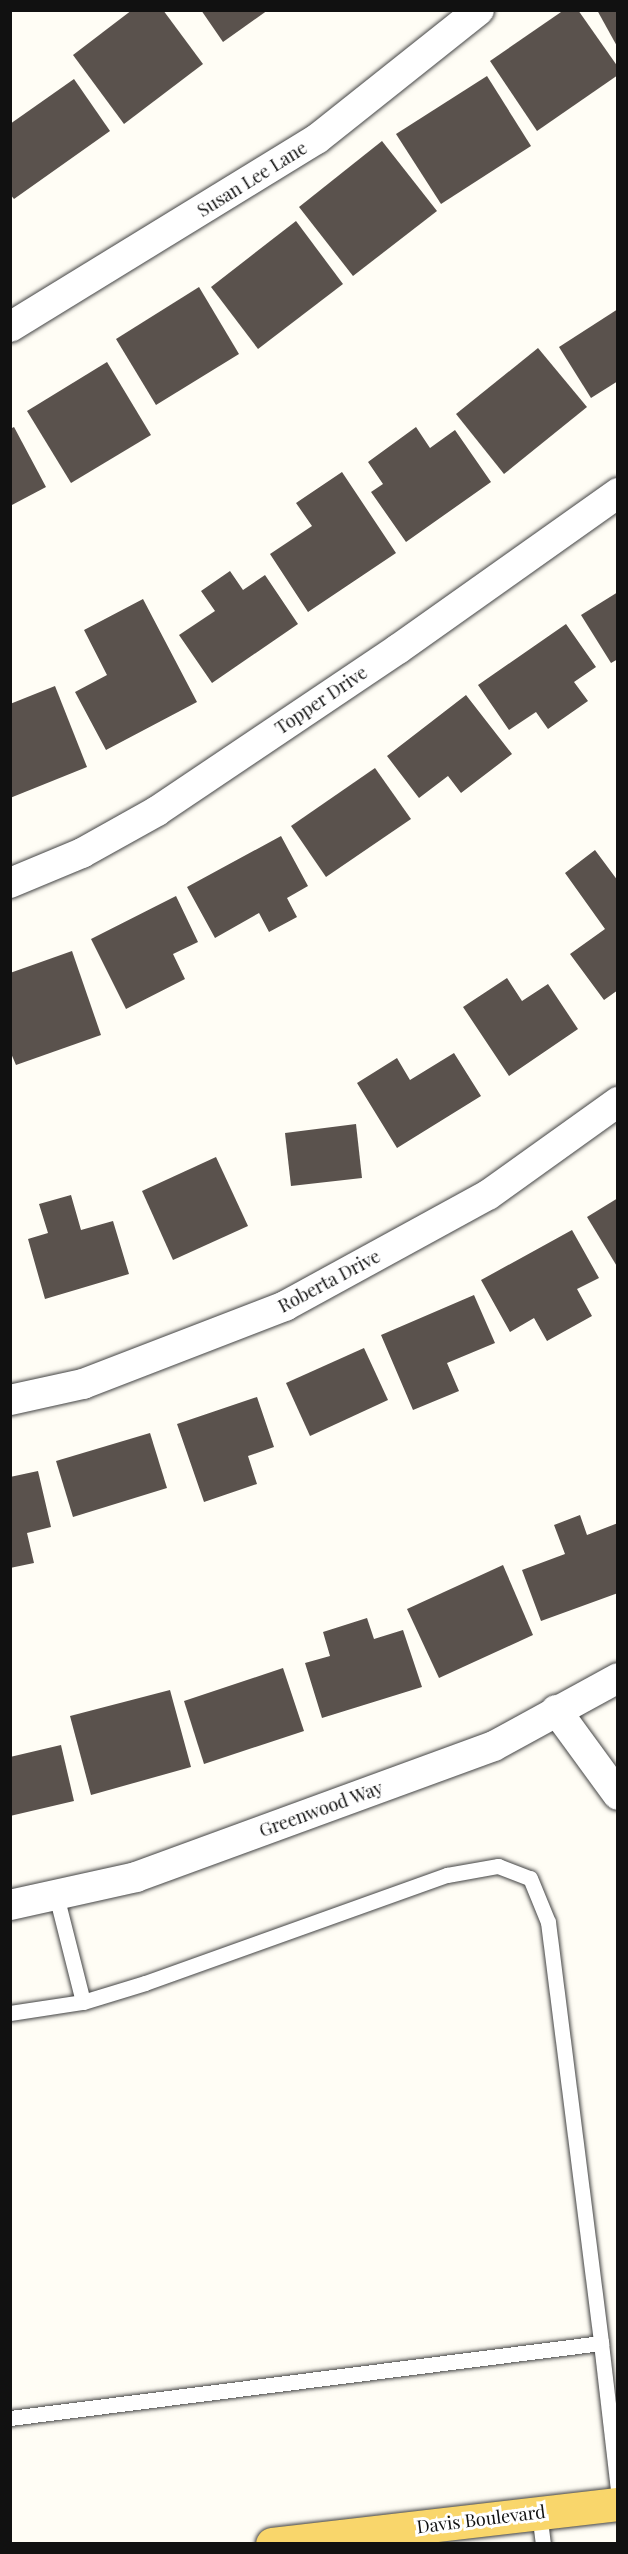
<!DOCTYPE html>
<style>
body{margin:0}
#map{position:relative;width:628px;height:2554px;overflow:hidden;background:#fffdf5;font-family:"Playfair Display",serif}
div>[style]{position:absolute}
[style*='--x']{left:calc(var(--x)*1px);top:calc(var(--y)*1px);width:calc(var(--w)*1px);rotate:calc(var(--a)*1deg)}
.building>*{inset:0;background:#5a524d}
.roads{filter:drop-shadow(0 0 2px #444) drop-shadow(0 0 2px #444)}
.service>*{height:15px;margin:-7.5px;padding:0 7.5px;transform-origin:7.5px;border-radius:7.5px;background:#fff}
.minor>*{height:30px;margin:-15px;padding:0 15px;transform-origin:15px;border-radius:15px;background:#fff}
.primary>*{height:33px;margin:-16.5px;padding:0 16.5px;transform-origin:16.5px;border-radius:16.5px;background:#f9d66b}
span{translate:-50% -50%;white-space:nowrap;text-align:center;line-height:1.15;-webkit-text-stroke:6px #fff;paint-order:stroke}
.street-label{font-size:18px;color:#111}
.frame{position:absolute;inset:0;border:12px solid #111;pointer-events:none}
</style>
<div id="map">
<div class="building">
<i style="clip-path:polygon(132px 10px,163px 10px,203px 64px,124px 124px,73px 55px)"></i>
<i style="clip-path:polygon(201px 10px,268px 10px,223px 42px)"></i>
<i style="clip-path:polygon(564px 10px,578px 10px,618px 67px,618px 75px,537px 131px,490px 61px)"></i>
<i style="clip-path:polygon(597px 10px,618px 10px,618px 48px)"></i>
<i style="clip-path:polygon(487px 76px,531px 146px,441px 204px,396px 134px)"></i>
<i style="clip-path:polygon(74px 79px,110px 131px,14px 199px,10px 194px,10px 124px)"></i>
<i style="clip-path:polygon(382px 141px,437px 211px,353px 276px,299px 207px)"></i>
<i style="clip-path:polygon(296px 221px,343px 284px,258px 349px,211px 287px)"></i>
<i style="clip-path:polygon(199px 287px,239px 354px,156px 405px,116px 339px)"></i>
<i style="clip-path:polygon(618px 309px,618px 381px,591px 398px,559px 347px)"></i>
<i style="clip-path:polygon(538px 348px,587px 407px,504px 474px,456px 414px)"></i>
<i style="clip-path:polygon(107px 362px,151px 435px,71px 483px,27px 411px)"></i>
<i style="clip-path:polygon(14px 427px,46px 487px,10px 506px,10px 429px)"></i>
<i style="clip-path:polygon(416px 427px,430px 448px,455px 430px,491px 482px,406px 542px,371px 492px,383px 484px,368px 462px)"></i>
<i style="clip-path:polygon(342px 472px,396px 553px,308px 612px,270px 554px,312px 526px,296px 503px)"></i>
<i style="clip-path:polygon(230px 571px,243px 590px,265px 575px,298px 624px,212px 683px,179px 635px,215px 611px,201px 591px)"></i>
<i style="clip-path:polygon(618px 592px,618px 659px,611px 663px,581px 615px)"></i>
<i style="clip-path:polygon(143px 599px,197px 702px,106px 750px,75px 692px,107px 675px,84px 630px)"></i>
<i style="clip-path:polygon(566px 624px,596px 667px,574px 682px,588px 701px,548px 729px,536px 712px,509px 730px,478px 685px)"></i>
<i style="clip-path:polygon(55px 686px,87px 767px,10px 798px,10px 704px)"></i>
<i style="clip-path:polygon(466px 695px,512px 754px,461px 793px,448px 776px,419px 798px,387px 756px)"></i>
<i style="clip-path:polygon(375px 768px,411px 819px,326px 877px,291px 826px)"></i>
<i style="clip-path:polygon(281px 836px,308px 886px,287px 898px,297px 917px,269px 932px,259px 913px,215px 938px,187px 887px)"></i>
<i style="clip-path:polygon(595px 850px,618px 881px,618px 990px,604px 1000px,570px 954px,605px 929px,565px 873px)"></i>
<i style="clip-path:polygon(176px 896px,198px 942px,173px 954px,185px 979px,126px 1009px,91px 939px)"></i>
<i style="clip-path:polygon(72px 951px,101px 1035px,16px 1065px,10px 1051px,10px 973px)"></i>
<i style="clip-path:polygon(507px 978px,522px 1001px,548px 984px,578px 1029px,509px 1076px,463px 1007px)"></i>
<i style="clip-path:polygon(454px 1053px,481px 1096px,397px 1148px,357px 1083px,397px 1058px,410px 1080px)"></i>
<i style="clip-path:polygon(356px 1124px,362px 1178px,291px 1186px,285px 1133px)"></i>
<i style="clip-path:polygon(216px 1157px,248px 1226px,173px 1260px,142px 1191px)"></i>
<i style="clip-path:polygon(71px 1195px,81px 1230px,113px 1221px,129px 1274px,45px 1299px,28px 1239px,48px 1233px,39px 1204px)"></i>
<i style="clip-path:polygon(618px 1198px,618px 1268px,587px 1217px)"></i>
<i style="clip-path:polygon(572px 1230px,599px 1278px,577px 1289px,592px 1316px,547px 1341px,534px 1318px,510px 1332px,481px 1280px)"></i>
<i style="clip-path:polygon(474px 1295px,495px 1343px,447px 1363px,459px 1391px,413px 1410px,381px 1335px)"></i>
<i style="clip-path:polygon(364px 1348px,388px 1400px,310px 1436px,286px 1383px)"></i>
<i style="clip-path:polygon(257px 1397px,274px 1447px,248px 1456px,257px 1484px,204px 1502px,177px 1424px)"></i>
<i style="clip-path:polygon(150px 1433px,167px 1488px,73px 1517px,56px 1461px)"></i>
<i style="clip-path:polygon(38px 1471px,51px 1527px,27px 1533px,34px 1563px,10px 1568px,10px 1477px)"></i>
<i style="clip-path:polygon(580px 1515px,587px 1535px,618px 1523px,618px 1593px,541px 1621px,522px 1570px,565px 1554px,554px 1525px)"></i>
<i style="clip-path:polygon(503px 1565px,533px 1635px,439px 1678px,407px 1609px)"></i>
<i style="clip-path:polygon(367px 1618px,374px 1639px,403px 1630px,422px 1687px,322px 1718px,305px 1663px,330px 1656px,323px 1632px)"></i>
<i style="clip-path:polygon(283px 1668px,304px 1731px,204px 1764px,184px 1701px)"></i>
<i style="clip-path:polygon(170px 1690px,191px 1767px,91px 1795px,70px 1716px)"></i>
<i style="clip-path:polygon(61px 1745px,74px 1801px,10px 1816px,10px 1757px)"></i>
</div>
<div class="roads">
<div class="service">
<i style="--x:56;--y:1895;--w:110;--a:75.8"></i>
<i style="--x:10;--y:2013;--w:74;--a:-8.6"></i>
<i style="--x:83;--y:2002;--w:65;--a:-17"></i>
<i style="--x:145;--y:1983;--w:321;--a:-19.7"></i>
<i style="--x:447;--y:1875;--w:52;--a:-10"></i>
<i style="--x:498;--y:1866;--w:34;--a:21"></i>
<i style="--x:530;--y:1878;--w:48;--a:67.8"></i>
<i style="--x:548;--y:1922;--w:424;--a:82.8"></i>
<i style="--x:10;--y:2418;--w:596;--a:-7.23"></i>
<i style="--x:601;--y:2343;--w:147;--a:83.4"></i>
<i style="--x:539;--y:2512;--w:32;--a:83"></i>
</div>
<div class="minor">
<i style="--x:10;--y:327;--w:360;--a:-31.5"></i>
<i style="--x:317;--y:139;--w:207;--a:-38.5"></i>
<i style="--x:10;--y:883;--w:78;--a:-22.6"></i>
<i style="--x:82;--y:853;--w:86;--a:-29.2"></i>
<i style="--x:157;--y:811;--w:290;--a:-33.9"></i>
<i style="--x:398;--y:649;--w:270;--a:-35.3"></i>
<i style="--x:10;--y:1400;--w:75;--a:-12.4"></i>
<i style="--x:83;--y:1384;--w:217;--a:-21.1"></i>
<i style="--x:285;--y:1306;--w:231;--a:-28.7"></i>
<i style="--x:488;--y:1195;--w:160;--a:-35.6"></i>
<i style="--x:556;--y:1710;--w:105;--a:53.9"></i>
<i style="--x:10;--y:1905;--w:129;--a:-12.5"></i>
<i style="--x:136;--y:1877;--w:381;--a:-20.1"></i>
<i style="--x:494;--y:1746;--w:141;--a:-28.7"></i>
</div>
<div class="primary">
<i style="--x:272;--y:2544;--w:348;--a:-6.6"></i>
</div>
</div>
<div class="street-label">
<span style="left:252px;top:179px;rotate:-32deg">Susan Lee Lane</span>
<span style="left:321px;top:700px;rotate:-34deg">Topper Drive</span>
<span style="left:329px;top:1281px;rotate:-28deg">Roberta Drive</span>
<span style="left:321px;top:1809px;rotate:-20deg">Greenwood Way</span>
<span style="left:481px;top:2519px;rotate:-7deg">Davis Boulevard</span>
</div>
<div class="frame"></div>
</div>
